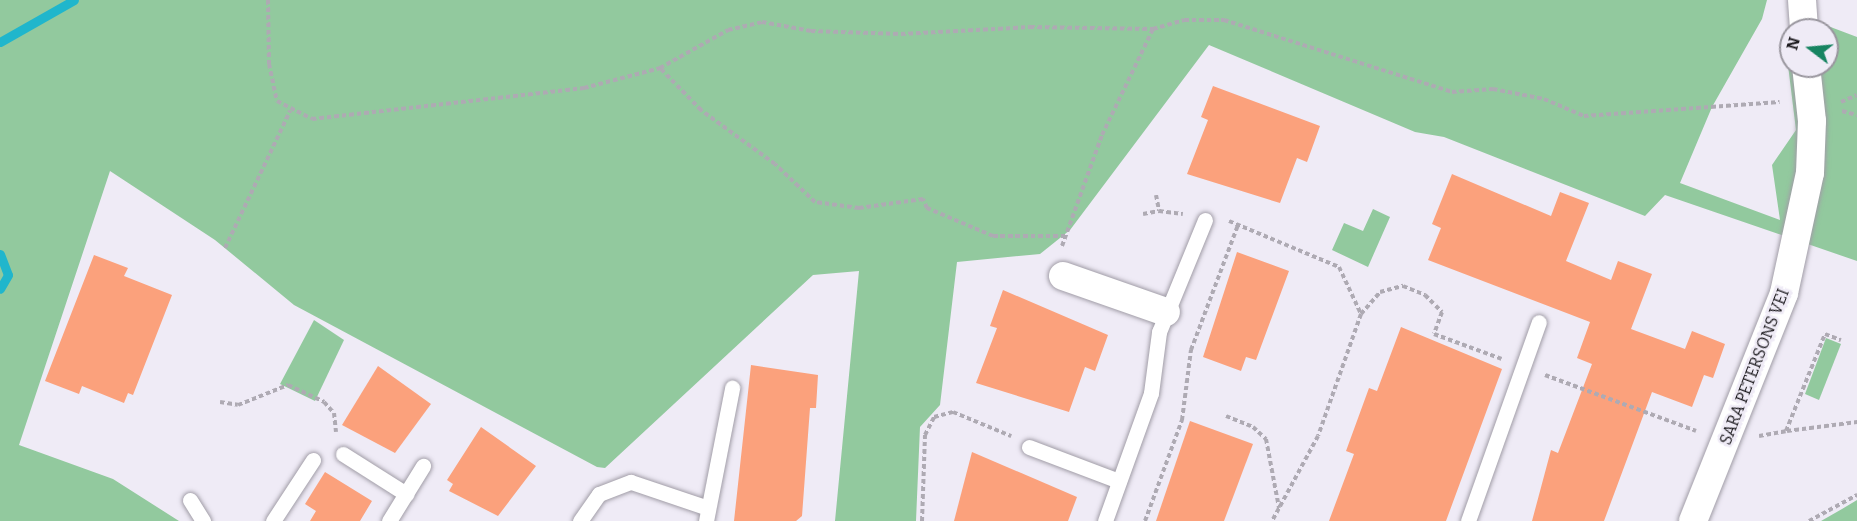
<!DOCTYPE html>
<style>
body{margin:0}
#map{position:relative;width:1857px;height:521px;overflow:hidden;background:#efebf6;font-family:Bitter,serif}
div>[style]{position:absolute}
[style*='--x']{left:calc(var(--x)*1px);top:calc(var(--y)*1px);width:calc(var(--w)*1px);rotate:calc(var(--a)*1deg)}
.green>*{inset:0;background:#92c99e}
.stream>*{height:9px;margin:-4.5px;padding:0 4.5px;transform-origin:4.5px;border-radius:4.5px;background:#20b6cc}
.building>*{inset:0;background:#fba17c}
.path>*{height:4px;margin-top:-2px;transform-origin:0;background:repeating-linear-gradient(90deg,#aeaab3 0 4.5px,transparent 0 7.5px)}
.roads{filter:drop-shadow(0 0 2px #a19da7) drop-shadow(0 0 2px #a19da7)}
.service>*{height:15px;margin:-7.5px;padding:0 7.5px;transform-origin:7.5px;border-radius:7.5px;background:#fff}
.minor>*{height:28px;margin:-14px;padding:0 14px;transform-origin:14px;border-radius:14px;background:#fff}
span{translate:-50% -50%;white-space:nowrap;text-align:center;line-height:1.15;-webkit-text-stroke:5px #efebf6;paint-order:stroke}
.street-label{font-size:16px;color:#19171b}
.north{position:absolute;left:1779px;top:18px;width:60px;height:60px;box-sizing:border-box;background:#efebf6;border:2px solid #99969e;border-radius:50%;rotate:286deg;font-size:16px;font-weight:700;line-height:24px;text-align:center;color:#19171b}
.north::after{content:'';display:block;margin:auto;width:21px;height:27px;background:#178461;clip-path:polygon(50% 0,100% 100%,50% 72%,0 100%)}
</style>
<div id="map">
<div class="green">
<i style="clip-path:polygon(0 0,1767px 0,1762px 19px,1712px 107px,1680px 183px,1780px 220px,1772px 165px,1796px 130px,1787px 57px,1791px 50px,1791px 66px,1827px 66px,1827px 30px,1805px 30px,1812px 20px,1857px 37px,1857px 261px,1665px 195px,1645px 216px,1444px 137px,1415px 132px,1209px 45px,1070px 230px,1040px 254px,957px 262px,940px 405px,920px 427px,916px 521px,835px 521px,859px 271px,813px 275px,605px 468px,597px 467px,294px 305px,215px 240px,110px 171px,19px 445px,113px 479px,179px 521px,0 521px)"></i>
<i style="clip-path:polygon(1373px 209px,1390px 217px,1368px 267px,1332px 250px,1344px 223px,1363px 231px)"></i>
<i style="clip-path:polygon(314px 320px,344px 340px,315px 401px,280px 384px)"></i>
<i style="clip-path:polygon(1826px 338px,1841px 344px,1819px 400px,1805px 394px)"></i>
<i style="clip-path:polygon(1857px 500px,1857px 521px,1821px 521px,1842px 509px)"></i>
</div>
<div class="stream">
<i style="--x:0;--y:42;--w:85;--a:-29.6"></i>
<i style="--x:0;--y:254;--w:22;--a:69"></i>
<i style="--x:8;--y:275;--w:16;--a:120"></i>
</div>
<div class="building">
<i style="clip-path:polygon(1213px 86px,1320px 126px,1307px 162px,1297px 158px,1280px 203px,1187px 174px,1208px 120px,1201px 117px)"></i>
<i style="clip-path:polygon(1452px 174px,1551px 216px,1560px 192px,1589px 203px,1566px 261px,1611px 280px,1618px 261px,1652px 274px,1631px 329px,1685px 349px,1692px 331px,1725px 344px,1713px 378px,1704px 375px,1692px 407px,1652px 392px,1604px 521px,1532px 521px,1551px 450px,1558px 453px,1592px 364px,1577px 358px,1590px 322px,1428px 260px,1441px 228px,1432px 224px)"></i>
<i style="clip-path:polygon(1237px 252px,1289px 271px,1256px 360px,1246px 357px,1241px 371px,1203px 357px)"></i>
<i style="clip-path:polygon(94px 255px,128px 268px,124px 276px,172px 295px,133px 395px,128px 393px,124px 403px,82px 386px,79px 394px,45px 381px)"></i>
<i style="clip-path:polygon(1003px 290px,1108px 335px,1095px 371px,1085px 367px,1069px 412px,976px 383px,997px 328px,990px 326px)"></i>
<i style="clip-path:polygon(1401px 327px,1502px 369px,1446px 521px,1329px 521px,1354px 454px,1346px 451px,1369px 388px,1377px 391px)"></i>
<i style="clip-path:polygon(751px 365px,818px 375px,816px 408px,810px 408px,802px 516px,796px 521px,734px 521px)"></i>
<i style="clip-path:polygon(378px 366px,431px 404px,395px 453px,342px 425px)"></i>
<i style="clip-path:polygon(1190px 421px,1253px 444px,1224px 521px,1156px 521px)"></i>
<i style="clip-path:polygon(481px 427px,536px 466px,498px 516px,449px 491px,453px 484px,447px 480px)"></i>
<i style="clip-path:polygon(972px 452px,1077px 497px,1068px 521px,954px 521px)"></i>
<i style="clip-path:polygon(325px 472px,372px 501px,360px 521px,310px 521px,316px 511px,305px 504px)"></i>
</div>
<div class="path">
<i style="--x:268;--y:0;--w:64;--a:89.1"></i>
<i style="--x:269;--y:64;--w:38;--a:78"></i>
<i style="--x:277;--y:101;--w:39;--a:27"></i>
<i style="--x:312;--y:119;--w:274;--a:-6.5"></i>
<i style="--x:584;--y:88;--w:79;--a:-14.7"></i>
<i style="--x:1841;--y:102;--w:17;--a:-24"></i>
<i style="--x:1842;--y:111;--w:16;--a:15"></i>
<i style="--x:1156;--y:195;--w:16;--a:79"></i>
<i style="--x:1159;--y:211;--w:24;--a:7"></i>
<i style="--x:1143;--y:214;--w:16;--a:-11"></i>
<i style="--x:1229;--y:221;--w:119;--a:22.7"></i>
<i style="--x:1339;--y:267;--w:52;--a:64.9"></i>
<i style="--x:1361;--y:314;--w:129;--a:109.4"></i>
<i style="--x:1318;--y:436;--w:97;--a:118.4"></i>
<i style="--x:1065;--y:236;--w:72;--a:180"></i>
<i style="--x:993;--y:236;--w:72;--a:-157"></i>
<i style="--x:927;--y:208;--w:10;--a:-114"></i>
<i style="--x:923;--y:199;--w:65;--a:172"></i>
<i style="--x:859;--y:208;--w:44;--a:-172.2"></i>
<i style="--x:815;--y:202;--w:55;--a:-136.5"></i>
<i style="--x:775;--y:164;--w:92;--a:-143.9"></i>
<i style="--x:701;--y:110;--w:59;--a:-134.3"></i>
<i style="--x:660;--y:68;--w:78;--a:-29.2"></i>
<i style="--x:728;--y:30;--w:35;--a:-13"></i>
<i style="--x:762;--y:22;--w:50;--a:10.4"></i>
<i style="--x:811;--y:31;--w:90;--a:1.9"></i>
<i style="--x:901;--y:34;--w:129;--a:-3.1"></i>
<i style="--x:1030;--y:27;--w:123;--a:0.9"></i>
<i style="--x:1062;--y:246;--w:118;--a:-70.2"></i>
<i style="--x:1102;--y:135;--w:118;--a:-64.3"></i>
<i style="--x:1153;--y:29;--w:32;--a:-16"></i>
<i style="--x:1184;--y:20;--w:40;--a:0"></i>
<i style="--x:1224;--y:20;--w:239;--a:17.5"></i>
<i style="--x:1452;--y:92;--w:41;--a:-4.2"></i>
<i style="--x:1493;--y:89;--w:52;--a:11.1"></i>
<i style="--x:1544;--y:99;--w:43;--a:23"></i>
<i style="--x:1584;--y:116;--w:196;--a:-4.1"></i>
<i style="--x:225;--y:248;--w:152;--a:-64.6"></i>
<i style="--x:1361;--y:314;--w:29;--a:-49"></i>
<i style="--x:1380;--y:292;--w:24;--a:-15"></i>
<i style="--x:1403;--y:286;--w:24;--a:22"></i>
<i style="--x:1425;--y:295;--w:24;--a:45"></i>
<i style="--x:1442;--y:312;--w:23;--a:110"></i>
<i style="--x:1434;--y:334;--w:72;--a:20.2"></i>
<i style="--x:1545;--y:375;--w:161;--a:20.3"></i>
<i style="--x:220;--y:402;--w:18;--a:9"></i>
<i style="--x:238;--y:405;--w:54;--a:-21.8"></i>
<i style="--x:288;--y:385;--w:40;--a:25"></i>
<i style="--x:324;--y:402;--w:15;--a:48"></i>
<i style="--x:334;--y:413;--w:19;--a:84"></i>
<i style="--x:1226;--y:416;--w:29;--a:22"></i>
<i style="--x:1253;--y:427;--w:18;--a:43"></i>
<i style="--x:1266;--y:439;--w:70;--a:79.3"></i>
<i style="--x:1787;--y:431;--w:71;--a:-7.3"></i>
<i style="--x:1759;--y:436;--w:27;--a:-10"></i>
<i style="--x:1786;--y:431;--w:105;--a:-68.1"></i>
<i style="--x:1825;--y:334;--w:17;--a:21"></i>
<i style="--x:922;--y:521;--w:86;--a:-88"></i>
<i style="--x:925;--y:435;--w:20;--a:-63"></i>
<i style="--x:934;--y:417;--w:20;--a:-15"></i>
<i style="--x:953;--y:412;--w:63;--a:22.5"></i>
<i style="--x:1145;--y:521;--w:108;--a:-69.9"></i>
<i style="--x:1182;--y:420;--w:71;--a:-82.7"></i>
<i style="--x:1191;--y:350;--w:134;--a:-69.4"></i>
<i style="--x:1809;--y:521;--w:55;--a:-28.4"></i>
</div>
<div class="roads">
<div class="service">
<i style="--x:1029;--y:447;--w:96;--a:20.7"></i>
<i style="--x:343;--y:454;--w:75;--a:32.4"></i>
<i style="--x:190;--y:500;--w:25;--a:58"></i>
<i style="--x:273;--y:521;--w:73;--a:-56.7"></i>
<i style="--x:389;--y:521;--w:65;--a:-58.3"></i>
<i style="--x:580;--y:521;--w:33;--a:-55"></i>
<i style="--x:599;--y:494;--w:34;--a:-21"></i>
<i style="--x:631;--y:482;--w:81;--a:18.7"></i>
<i style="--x:706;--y:521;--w:136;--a:-78.9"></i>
<i style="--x:1105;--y:521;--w:136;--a:-70.2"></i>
<i style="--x:1151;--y:393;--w:62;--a:-82.5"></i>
<i style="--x:1159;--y:332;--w:121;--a:-67.7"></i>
<i style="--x:1468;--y:521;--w:211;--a:-70.4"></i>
</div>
<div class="minor">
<i style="--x:1802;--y:0;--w:30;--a:86"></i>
<i style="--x:1063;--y:276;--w:109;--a:19.3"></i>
<i style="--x:1693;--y:521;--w:245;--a:-68.2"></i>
<i style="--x:1784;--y:293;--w:123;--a:-77.8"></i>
<i style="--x:1810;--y:173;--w:52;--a:-87.8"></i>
<i style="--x:1812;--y:121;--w:55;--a:-96.2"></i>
</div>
</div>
<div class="street-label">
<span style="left:1755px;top:367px;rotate:-69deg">SARA PETERSONS VEI</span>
</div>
<div class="north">N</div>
</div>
